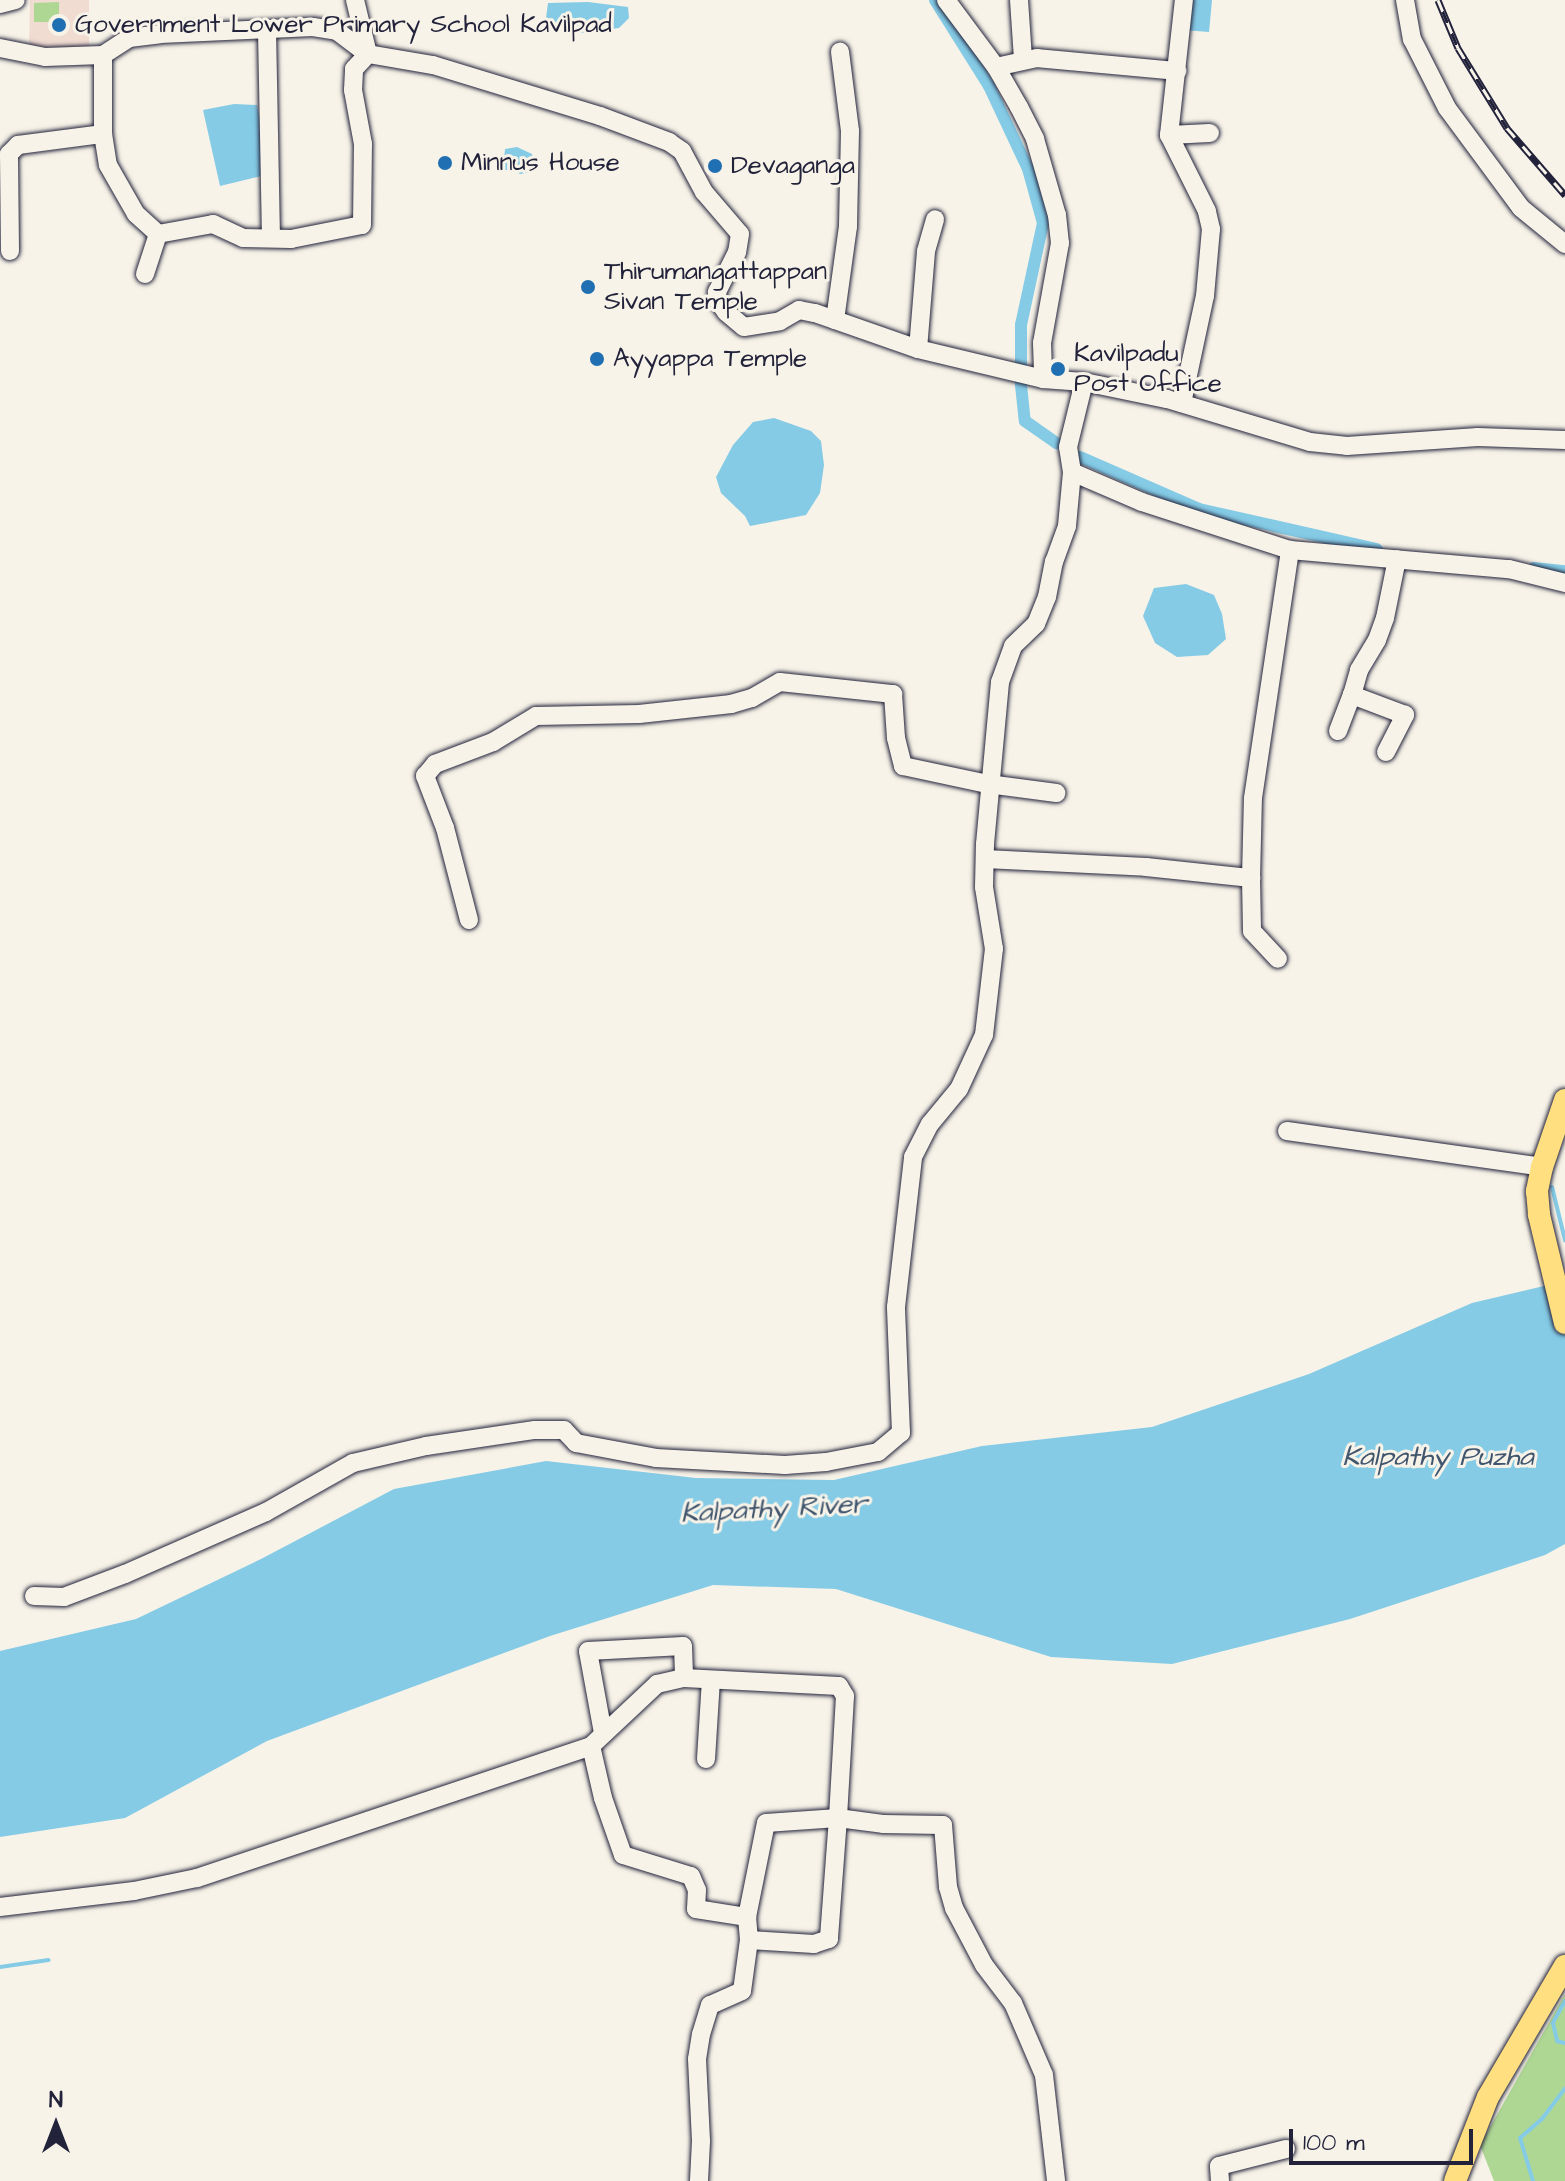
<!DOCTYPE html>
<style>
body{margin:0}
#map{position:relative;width:1565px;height:2181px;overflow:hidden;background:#f7f3e8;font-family:"Architects Daughter",sans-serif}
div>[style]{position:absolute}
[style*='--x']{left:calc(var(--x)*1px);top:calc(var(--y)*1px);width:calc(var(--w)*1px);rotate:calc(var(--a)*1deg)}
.built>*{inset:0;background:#f1dcd2}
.green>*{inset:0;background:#afd794}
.water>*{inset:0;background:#85cbe6}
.stream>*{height:4px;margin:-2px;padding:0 2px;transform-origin:2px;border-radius:2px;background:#85cbe6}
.canal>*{height:12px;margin:-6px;padding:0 6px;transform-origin:6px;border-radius:6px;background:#85cbe6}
.roads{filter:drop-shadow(0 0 2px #22223b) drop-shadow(0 0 2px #22223b)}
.minor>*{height:18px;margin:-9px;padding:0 9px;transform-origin:9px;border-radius:9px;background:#f7f3e8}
.major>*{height:22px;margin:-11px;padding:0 11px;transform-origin:11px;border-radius:11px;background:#ffdf80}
.rail>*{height:7px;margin-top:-3.5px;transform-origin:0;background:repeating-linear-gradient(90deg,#f7f3e8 0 12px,#22223b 0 24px);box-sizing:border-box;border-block:2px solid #22223b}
.dots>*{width:22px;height:22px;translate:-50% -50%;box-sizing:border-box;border:4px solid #f7f3e8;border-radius:50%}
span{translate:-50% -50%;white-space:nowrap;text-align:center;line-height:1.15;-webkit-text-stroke:6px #f7f3e8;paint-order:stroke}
.poi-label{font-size:26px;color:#22223b}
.left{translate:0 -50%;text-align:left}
.water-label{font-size:28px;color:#40556e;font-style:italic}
.north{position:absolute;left:16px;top:2085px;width:80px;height:80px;-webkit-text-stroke:6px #f7f3e8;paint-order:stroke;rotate:0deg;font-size:22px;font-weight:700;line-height:32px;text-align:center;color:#22223b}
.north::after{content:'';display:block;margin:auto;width:28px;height:36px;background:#22223b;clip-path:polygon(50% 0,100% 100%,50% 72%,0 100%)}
.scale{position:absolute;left:1289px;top:2129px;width:184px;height:36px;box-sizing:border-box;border:4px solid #22223b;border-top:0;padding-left:10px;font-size:24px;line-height:28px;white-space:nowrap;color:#22223b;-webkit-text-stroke:6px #f7f3e8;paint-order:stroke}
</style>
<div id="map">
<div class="built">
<i style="clip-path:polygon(30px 0,89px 0,89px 51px,29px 51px)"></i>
</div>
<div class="green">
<i style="clip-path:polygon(59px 2px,59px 22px,34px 22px,34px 3px)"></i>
<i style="clip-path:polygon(1565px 1994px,1565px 2181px,1494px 2181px,1480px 2145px)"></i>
</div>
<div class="water">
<i style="clip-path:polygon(1186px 0,1212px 0,1209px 32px,1183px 30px)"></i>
<i style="clip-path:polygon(588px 2px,628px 7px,629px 18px,619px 28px,580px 33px,568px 32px,546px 18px,548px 3px)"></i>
<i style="clip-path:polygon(234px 104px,257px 105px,270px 174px,220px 186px,203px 110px)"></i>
<i style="clip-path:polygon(517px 147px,532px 154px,535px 163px,532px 171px,521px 174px,503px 169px,505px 149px)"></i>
<i style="clip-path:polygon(774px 418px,811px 431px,821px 441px,824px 465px,820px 493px,806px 515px,750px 526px,745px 516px,721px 493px,716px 477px,733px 445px,753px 422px)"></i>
<i style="clip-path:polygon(1186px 584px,1214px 595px,1222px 614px,1226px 639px,1208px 655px,1177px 657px,1155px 643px,1143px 616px,1154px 588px)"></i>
<i style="clip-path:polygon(1565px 1281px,1565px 1544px,1545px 1555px,1350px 1619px,1172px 1664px,1051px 1657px,836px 1589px,713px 1585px,550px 1636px,267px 1741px,125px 1818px,0 1837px,0 1651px,136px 1619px,261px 1559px,394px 1489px,546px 1461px,696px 1478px,834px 1480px,982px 1446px,1152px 1427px,1309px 1374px,1472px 1303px)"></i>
</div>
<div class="stream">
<i style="--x:1552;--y:1187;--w:55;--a:76.2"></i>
<i style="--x:0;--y:1967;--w:49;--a:-8.1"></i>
<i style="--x:1565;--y:2001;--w:25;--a:119"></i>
<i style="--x:1553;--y:2023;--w:18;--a:77"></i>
<i style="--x:1557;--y:2041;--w:8;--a:14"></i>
<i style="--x:1533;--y:2181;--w:45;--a:-106.8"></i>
<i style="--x:1520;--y:2138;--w:29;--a:-41"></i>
<i style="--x:1542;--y:2119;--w:38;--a:-53"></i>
</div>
<div class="canal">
<i style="--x:935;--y:0;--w:102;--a:57.9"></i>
<i style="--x:989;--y:86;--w:92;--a:64.8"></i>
<i style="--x:1028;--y:169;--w:56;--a:74.5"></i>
<i style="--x:1043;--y:223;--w:104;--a:102.2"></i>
<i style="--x:1021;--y:325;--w:60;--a:90"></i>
<i style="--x:1021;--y:385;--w:36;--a:84"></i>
<i style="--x:1025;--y:421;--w:39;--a:35"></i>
<i style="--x:1080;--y:457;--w:130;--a:23.6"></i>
<i style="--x:1199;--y:509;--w:182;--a:12.7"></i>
<i style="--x:1534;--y:568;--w:31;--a:6"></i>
</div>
<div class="roads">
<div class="minor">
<i style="--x:946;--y:0;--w:84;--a:53.3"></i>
<i style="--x:996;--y:67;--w:46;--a:60.1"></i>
<i style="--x:1019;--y:107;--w:36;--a:63"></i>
<i style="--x:1035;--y:139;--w:79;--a:73.9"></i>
<i style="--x:1057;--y:215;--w:28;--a:84"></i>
<i style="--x:1060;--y:243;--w:102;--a:100.2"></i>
<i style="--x:1042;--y:343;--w:36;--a:88"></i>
<i style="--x:1019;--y:0;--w:59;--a:86.1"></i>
<i style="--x:1405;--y:0;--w:40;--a:80"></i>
<i style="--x:1412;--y:39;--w:77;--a:63.1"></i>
<i style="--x:1447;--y:108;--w:124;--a:53.5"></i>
<i style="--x:1521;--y:208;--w:57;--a:39.3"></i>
<i style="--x:0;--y:4;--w:16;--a:-14"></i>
<i style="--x:267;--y:30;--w:206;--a:88.9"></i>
<i style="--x:0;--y:48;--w:46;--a:11.3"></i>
<i style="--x:45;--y:57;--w:58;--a:-2"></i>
<i style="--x:103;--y:55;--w:31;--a:-33"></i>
<i style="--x:129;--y:38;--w:31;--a:-7"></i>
<i style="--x:160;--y:34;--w:153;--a:-2.6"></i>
<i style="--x:313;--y:27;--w:24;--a:9"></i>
<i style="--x:337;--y:31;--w:39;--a:37"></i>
<i style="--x:368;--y:54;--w:66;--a:9.6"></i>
<i style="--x:433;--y:65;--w:175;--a:17"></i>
<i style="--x:600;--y:116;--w:74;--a:20.6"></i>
<i style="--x:669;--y:142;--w:16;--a:35"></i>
<i style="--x:682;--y:151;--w:47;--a:61.8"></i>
<i style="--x:704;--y:192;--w:55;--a:49.4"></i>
<i style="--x:740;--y:234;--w:18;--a:99"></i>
<i style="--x:737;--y:252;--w:45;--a:116.6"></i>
<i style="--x:717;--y:292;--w:9;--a:84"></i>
<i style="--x:718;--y:301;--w:14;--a:54"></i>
<i style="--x:726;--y:312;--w:23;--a:40"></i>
<i style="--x:744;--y:327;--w:36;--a:-9"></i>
<i style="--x:780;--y:321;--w:22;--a:-30"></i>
<i style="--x:799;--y:310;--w:16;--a:11"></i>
<i style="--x:815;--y:313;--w:109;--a:19.3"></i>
<i style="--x:918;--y:349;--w:129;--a:13.5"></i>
<i style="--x:1043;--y:379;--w:41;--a:4.2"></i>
<i style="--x:1084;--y:382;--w:85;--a:11.6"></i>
<i style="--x:1167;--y:399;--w:149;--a:16.7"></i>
<i style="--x:1310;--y:442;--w:37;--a:6"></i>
<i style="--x:1347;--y:446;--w:131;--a:-3.9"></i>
<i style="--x:1478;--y:437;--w:87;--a:2"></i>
<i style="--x:996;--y:67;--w:42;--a:-12.4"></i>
<i style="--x:1037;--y:58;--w:141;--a:5.3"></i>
<i style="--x:103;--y:134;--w:79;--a:-90"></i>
<i style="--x:1169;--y:135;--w:41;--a:-2.8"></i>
<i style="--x:10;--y:251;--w:97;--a:-90.6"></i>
<i style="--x:9;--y:154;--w:13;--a:-45"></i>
<i style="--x:18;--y:145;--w:86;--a:-7.4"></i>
<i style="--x:103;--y:134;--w:31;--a:81"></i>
<i style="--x:108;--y:165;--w:56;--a:60.3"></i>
<i style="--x:136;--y:214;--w:30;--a:42"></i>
<i style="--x:158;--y:234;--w:56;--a:-10.3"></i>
<i style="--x:213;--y:224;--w:33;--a:25"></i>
<i style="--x:243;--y:238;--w:48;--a:1.2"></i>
<i style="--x:291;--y:239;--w:72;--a:-11.2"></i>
<i style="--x:362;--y:225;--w:81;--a:-89.3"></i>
<i style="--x:363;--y:144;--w:55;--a:-100.5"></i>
<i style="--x:353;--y:90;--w:21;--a:-87"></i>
<i style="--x:354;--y:69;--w:21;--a:-47"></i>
<i style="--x:368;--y:54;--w:56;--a:-103.5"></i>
<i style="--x:145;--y:274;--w:42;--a:-72"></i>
<i style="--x:835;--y:320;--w:95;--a:-82.1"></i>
<i style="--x:848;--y:226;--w:95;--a:-88.8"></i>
<i style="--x:850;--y:131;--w:80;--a:-97.2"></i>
<i style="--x:918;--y:349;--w:98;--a:-85.3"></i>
<i style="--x:926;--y:251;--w:33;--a:-74"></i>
<i style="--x:1182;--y:403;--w:109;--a:-77.9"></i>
<i style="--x:1205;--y:296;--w:67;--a:-84.9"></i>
<i style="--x:1211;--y:229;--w:18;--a:-103"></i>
<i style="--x:1207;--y:211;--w:85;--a:-116.6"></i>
<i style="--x:1169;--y:135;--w:136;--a:-83.7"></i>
<i style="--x:1072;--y:472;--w:25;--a:-99"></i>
<i style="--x:1068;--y:447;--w:67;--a:-76.2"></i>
<i style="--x:1338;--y:731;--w:39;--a:-69"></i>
<i style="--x:1386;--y:752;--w:42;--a:-62.8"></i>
<i style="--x:1405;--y:715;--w:57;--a:-159.3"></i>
<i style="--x:1352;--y:695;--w:26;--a:-74"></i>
<i style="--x:1359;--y:670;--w:35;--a:-59"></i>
<i style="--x:1377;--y:640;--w:23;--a:-70"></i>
<i style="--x:1385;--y:618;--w:60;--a:-78.5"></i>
<i style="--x:985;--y:859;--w:161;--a:2.8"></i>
<i style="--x:1146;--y:867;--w:106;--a:6"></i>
<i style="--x:1251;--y:878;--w:53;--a:88.9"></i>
<i style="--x:1252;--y:931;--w:38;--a:47"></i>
<i style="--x:1251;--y:878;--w:80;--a:-88.6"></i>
<i style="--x:1253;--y:798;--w:251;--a:-81.5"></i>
<i style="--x:469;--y:920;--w:95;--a:-104.6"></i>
<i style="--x:445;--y:828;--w:56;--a:-111"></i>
<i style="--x:425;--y:776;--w:16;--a:-50"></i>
<i style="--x:435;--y:764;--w:62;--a:-20.8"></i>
<i style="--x:493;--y:742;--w:50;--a:-31.2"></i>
<i style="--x:536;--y:716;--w:103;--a:-1.1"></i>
<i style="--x:639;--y:714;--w:93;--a:-6.2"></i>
<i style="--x:731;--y:704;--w:22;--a:-16"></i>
<i style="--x:752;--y:698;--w:32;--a:-30"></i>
<i style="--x:780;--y:682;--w:114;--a:6.1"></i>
<i style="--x:893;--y:694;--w:44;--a:86.1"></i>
<i style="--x:896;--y:738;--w:29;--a:76"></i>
<i style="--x:903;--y:766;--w:87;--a:12"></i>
<i style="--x:988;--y:784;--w:69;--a:7.5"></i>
<i style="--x:1287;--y:1131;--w:258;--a:8"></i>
<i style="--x:34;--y:1596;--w:30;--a:2"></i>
<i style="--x:64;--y:1597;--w:65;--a:-20.7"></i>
<i style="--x:125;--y:1574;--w:154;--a:-23.7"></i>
<i style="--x:266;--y:1512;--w:100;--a:-29.4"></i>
<i style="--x:353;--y:1463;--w:75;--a:-13.1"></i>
<i style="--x:426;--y:1446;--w:110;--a:-8.4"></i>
<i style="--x:535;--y:1430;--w:29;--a:0"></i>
<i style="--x:564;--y:1430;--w:18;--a:47"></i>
<i style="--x:576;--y:1443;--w:81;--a:10.6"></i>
<i style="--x:656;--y:1458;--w:129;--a:3.1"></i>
<i style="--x:785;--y:1465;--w:41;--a:-4.2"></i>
<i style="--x:826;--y:1462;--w:53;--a:-10.9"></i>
<i style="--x:878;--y:1452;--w:30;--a:-40"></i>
<i style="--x:901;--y:1433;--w:126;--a:-92.3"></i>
<i style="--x:896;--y:1307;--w:151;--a:-83.5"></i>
<i style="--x:913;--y:1157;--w:37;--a:-63"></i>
<i style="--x:930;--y:1124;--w:45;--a:-50.4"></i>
<i style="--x:959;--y:1089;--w:60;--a:-65.2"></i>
<i style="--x:984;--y:1035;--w:87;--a:-83.4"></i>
<i style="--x:994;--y:949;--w:63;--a:-99.2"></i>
<i style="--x:984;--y:887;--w:43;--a:-88.7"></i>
<i style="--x:985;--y:844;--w:163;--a:-84.7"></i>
<i style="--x:1000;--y:682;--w:38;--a:-70"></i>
<i style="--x:1013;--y:646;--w:32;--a:-44"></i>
<i style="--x:1036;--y:624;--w:29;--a:-68"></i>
<i style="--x:1047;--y:597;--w:36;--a:-79"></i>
<i style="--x:1054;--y:562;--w:38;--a:-70"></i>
<i style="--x:1067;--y:526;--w:54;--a:-84.7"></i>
<i style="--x:1072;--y:472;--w:76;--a:23.2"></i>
<i style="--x:1142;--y:502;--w:156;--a:18"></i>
<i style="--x:1290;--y:550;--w:220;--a:5"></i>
<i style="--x:1509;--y:569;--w:58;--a:14"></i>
<i style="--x:603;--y:1733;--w:83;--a:-100.4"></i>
<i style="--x:588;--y:1651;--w:95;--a:-3"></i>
<i style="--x:683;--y:1646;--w:32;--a:88"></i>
<i style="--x:591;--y:1746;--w:53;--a:77"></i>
<i style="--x:603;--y:1798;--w:60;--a:70.7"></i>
<i style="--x:623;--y:1855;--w:71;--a:17.2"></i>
<i style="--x:691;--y:1876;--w:15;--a:67"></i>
<i style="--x:697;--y:1890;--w:19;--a:93"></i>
<i style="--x:696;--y:1909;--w:52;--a:8.9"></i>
<i style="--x:747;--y:1917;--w:23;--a:85"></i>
<i style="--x:749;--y:1940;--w:51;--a:97.8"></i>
<i style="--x:742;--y:1991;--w:35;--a:156"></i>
<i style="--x:710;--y:2005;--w:30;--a:107"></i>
<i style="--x:701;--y:2034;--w:25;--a:99"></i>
<i style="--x:697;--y:2059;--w:82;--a:87.2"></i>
<i style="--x:701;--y:2141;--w:40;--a:92.9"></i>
<i style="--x:706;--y:1759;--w:79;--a:-86.4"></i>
<i style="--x:0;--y:1907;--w:135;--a:-6.8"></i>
<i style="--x:134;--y:1891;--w:64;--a:-11.7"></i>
<i style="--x:197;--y:1878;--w:416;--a:-18.5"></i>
<i style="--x:591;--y:1746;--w:91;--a:-43.2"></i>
<i style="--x:657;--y:1684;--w:28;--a:-13"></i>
<i style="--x:684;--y:1678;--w:155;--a:3"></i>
<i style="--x:839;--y:1686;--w:12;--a:59"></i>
<i style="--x:845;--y:1696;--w:122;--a:93.3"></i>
<i style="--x:838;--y:1818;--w:45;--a:7.6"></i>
<i style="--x:883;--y:1824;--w:60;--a:1"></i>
<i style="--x:943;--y:1825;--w:62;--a:85.4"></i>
<i style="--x:948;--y:1887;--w:22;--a:74"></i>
<i style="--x:954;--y:1908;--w:64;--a:62.2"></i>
<i style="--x:984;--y:1965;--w:48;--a:52.7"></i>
<i style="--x:1013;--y:2003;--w:78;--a:66.7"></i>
<i style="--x:1044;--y:2075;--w:107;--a:83.5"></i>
<i style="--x:747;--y:1917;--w:96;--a:-78.6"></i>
<i style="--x:766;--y:1823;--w:72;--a:-4"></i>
<i style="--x:838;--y:1818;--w:121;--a:94.3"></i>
<i style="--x:829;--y:1939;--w:16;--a:162"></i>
<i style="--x:814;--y:1944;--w:65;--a:-176.5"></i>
<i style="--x:1220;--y:2181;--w:15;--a:-94"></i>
<i style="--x:1219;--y:2166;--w:69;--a:-14.2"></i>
</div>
<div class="major">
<i style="--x:1565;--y:1100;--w:71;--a:108.9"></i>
<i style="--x:1542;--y:1167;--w:25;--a:102"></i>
<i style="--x:1537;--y:1191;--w:24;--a:85"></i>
<i style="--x:1539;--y:1215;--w:111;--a:76.5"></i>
<i style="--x:1455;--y:2181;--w:90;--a:-68.6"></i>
<i style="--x:1488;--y:2097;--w:152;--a:-59.6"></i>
</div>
</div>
<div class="rail">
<i style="--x:1438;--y:0;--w:52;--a:67.4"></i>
<i style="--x:1458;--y:48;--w:94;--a:58.5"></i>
<i style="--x:1507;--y:128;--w:89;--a:49.1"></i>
</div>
<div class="dots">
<i style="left:59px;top:25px;background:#1f6fb2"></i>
<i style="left:445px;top:163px;background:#1f6fb2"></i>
<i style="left:715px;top:166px;background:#1f6fb2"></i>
<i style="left:588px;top:287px;background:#1f6fb2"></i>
<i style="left:597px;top:359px;background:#1f6fb2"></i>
<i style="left:1058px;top:369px;background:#1f6fb2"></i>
</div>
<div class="poi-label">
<span class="left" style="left:75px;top:25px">Government Lower Primary School Kavilpad</span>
<span class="left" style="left:461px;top:163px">Minnus House</span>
<span class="left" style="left:731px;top:166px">Devaganga</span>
<span class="left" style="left:604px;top:287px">Thirumangattappan<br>Sivan Temple</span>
<span class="left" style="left:1074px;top:369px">Kavilpadu<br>Post Office</span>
<span class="left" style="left:613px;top:359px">Ayyappa Temple</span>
</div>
<div class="water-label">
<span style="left:1438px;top:1457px">Kalpathy Puzha</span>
<span style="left:774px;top:1509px;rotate:-3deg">Kalpathy River</span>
</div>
<div class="north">N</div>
<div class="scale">100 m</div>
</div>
